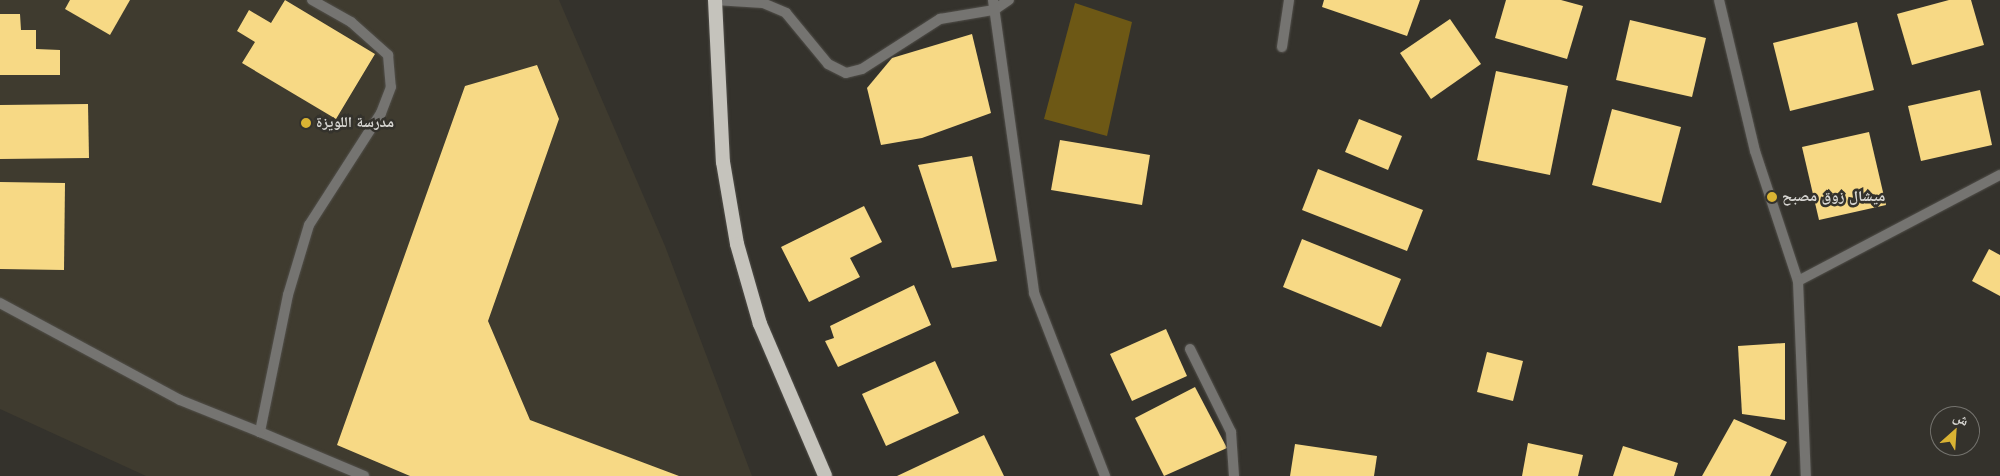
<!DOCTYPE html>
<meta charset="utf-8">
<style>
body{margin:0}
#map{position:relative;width:2000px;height:476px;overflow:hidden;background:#34322c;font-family:Jost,"Noto Naskh Arabic",sans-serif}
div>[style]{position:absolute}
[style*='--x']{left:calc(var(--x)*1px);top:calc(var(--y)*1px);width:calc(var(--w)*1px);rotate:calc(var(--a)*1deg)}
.built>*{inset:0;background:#3f3b2f}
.green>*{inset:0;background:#6d5815}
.building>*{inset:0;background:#f7d985}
.roads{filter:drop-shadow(0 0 1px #514f4a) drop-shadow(0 0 1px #514f4a)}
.service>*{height:10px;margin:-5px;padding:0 5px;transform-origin:5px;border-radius:5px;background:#757471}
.minor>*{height:10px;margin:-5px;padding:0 5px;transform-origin:5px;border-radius:5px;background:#757471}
.tertiary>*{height:10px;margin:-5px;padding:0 5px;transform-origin:5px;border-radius:5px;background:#757471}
.trunk>*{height:14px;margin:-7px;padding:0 7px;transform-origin:7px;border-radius:7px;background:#c5c3bc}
.dots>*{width:14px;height:14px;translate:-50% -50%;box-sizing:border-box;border:2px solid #34322c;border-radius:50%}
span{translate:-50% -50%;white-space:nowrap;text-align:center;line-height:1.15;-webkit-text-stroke:5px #34322c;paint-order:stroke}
.poi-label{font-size:15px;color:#d5d4d0;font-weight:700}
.left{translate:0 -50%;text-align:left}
.north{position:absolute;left:1930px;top:406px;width:50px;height:50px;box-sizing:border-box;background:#34322c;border:1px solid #74736e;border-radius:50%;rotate:26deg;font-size:14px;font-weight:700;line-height:20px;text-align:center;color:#d5d4d0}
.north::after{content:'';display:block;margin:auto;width:18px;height:22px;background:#dab333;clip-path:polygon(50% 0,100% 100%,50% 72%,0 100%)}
</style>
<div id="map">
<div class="built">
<i style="clip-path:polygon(0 0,559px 0,665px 246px,752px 476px,146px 476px,0 409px)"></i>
</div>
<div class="green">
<i style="clip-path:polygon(1075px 3px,1132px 22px,1107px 136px,1044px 119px)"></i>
</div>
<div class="building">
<i style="clip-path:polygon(70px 0,130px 0,110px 35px,65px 9px)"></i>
<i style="clip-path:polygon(285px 0,375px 54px,336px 119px,242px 63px,255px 42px,237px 31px,249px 10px,271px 23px)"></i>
<i style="clip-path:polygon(1324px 0,1420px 0,1407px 36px,1322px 7px)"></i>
<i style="clip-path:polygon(1506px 0,1561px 0,1583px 6px,1567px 59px,1495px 38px)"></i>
<i style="clip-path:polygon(1949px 0,1971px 0,1984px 45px,1912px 65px,1897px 14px)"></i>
<i style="clip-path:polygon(0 14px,20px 14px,21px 30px,36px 30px,36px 49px,60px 50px,60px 75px,0 75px)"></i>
<i style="clip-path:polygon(1450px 19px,1481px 64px,1431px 99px,1400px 53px)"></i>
<i style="clip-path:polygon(1630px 20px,1706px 38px,1692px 97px,1616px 80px)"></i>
<i style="clip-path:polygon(1857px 22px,1874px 90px,1790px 111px,1773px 43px)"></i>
<i style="clip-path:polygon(972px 34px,991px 113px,922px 138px,881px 145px,867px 88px,892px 58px)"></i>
<i style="clip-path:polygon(537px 65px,559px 119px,488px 321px,530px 420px,679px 476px,410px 476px,337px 445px,465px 86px)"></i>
<i style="clip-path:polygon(1496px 71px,1568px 86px,1550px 175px,1477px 160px)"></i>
<i style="clip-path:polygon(1980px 90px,1992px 145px,1921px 161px,1908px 106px)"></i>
<i style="clip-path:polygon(88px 104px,89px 158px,0 159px,0 105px)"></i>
<i style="clip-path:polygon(1612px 109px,1681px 127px,1661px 203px,1592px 185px)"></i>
<i style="clip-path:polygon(1359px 119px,1402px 136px,1388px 170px,1345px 152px)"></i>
<i style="clip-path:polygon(1869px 132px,1886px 205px,1819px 220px,1802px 147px)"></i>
<i style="clip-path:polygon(1060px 140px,1150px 155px,1142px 205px,1051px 190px)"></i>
<i style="clip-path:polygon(972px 156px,997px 261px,952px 268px,918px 165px)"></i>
<i style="clip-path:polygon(1318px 169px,1423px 210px,1407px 251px,1302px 210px)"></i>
<i style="clip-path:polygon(0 182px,65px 183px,64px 270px,0 269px)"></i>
<i style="clip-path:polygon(864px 206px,882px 242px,850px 258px,860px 277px,809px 302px,781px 247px)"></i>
<i style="clip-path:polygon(1302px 239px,1401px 279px,1381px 327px,1283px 287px)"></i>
<i style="clip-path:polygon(1989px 249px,2000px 255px,2000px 296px,1972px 281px)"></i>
<i style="clip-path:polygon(914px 285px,931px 325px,838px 367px,825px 341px,834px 338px,830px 326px)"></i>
<i style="clip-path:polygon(1166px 329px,1187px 376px,1132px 401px,1110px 354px)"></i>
<i style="clip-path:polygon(1785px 343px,1785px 420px,1742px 414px,1738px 346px)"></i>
<i style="clip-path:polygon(1487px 352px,1523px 361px,1513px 401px,1477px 392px)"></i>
<i style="clip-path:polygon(935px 361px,959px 413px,886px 446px,862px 394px)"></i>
<i style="clip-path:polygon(1195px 387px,1227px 448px,1164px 476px,1135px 418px)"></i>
<i style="clip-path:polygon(1734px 419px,1787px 442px,1770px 476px,1702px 476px)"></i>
<i style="clip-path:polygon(984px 435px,1004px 476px,897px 476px)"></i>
<i style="clip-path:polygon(1528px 443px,1583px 455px,1578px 476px,1522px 476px)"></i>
<i style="clip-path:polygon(1295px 444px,1377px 456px,1374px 476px,1290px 476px)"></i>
<i style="clip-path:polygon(1623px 446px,1678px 463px,1674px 476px,1613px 476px)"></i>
</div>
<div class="roads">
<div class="service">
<i style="--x:312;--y:0;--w:45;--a:29.4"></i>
<i style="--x:351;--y:22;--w:50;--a:41.7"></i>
<i style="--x:388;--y:55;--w:32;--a:85"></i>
<i style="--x:391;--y:87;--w:28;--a:111"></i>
<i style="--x:381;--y:113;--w:133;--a:122.7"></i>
<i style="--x:309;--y:225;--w:73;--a:106.7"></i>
<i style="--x:288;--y:295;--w:140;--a:101.6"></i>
<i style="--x:260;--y:432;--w:113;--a:22.9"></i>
<i style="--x:0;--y:303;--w:204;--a:28.3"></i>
<i style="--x:180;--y:400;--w:86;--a:21.8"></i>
</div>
<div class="minor">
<i style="--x:715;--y:0;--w:48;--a:3.6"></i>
<i style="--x:763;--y:3;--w:25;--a:23"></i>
<i style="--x:786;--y:13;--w:66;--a:50.5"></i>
<i style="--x:828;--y:64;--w:20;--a:27"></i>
<i style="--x:846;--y:73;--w:16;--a:-14"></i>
<i style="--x:862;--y:69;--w:93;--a:-32.7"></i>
<i style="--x:940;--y:19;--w:55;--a:-9.5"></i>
<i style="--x:994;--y:10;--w:18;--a:-34"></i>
<i style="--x:1282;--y:47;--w:48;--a:-81.5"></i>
<i style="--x:1798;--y:281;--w:228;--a:-27.7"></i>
<i style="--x:1190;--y:349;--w:93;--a:63.7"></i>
<i style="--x:1231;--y:432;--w:44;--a:86.1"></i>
</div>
<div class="tertiary">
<i style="--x:993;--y:0;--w:296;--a:82"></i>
<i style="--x:1034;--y:293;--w:196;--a:68.8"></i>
<i style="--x:1719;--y:0;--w:155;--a:76.6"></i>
<i style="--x:1755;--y:151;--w:137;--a:71.7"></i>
<i style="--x:1798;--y:281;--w:195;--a:87.7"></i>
</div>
<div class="trunk">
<i style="--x:715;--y:0;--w:162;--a:87.2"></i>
<i style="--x:723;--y:162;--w:83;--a:80.3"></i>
<i style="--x:737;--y:244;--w:83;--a:74"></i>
<i style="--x:760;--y:324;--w:165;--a:66.8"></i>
</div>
</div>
<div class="dots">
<i style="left:306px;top:123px;background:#dab333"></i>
<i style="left:1772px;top:197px;background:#dab333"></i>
</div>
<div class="poi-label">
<span class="left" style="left:316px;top:123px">مدرسة اللويزة</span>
<span class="left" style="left:1782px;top:197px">ميشال زوق مصبح</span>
</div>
<div class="north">ش</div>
</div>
